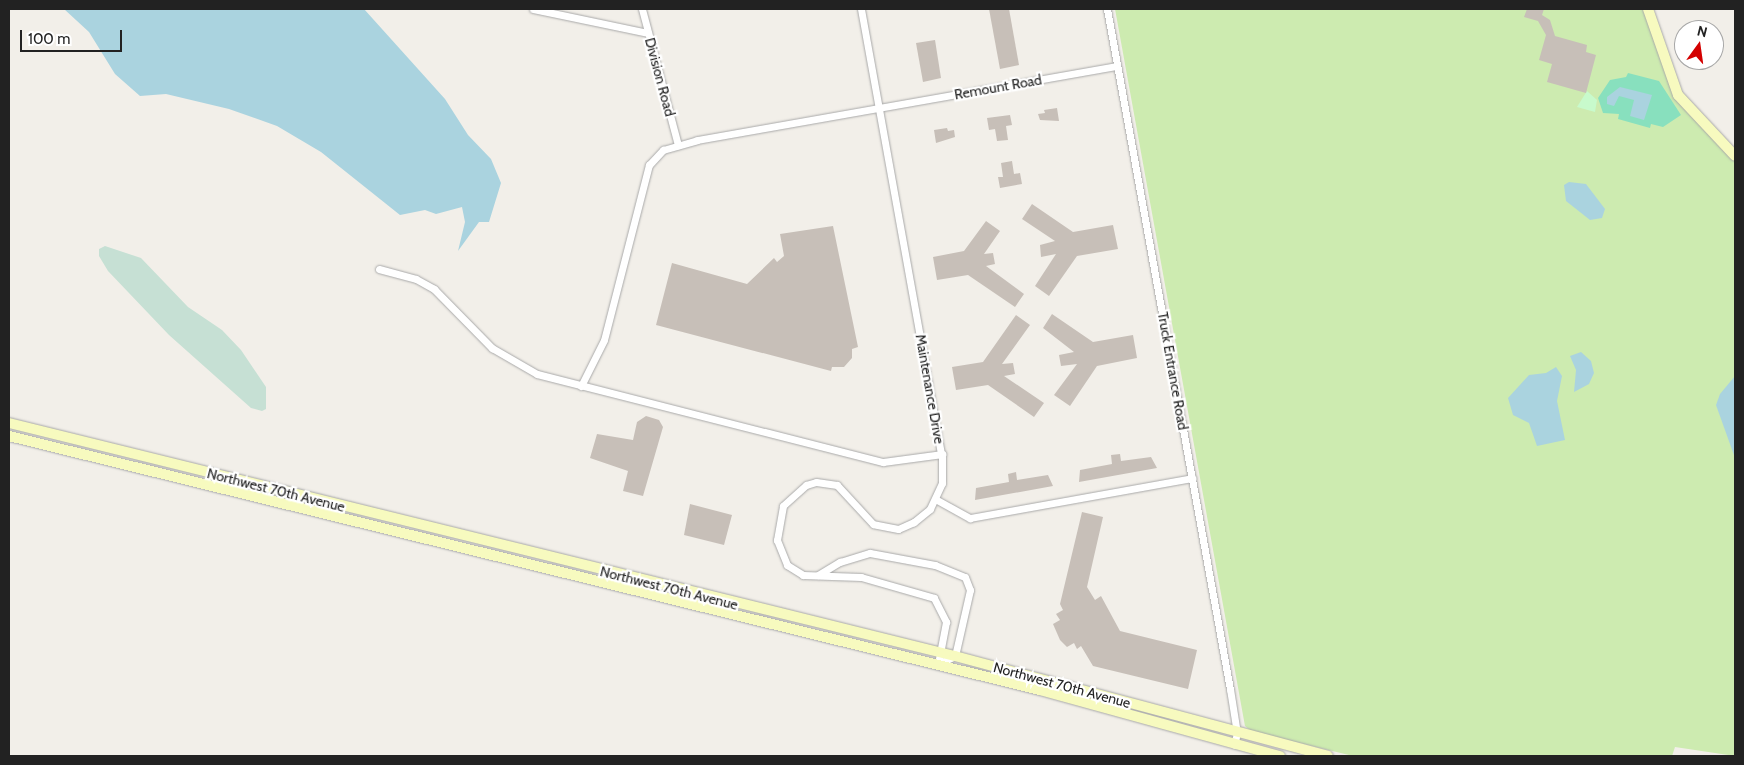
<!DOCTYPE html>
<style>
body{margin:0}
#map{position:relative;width:1744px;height:765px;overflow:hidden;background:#f2efe9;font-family:Cabin,sans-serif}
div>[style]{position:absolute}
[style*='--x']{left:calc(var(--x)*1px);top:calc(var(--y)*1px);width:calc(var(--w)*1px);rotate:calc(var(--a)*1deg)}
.grass>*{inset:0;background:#cdebb0}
.wetland>*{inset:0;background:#c6e0d4}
.park>*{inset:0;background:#c8facc}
.pitch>*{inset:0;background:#88e0be}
.water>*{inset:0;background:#aad3df}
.building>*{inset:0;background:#c7bfb8}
.roads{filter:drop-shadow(0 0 1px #a9a9a9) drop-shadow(0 0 1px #a9a9a9)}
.minor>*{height:7px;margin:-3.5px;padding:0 3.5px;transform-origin:3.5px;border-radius:3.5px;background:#fff}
.secondary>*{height:10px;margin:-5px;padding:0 5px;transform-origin:5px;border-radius:5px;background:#f7fabf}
span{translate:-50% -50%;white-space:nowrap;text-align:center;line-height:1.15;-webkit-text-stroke:4.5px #fff;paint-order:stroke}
.street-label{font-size:14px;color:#222}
.frame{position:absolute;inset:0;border:10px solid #222;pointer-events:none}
.north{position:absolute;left:1674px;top:20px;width:50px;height:50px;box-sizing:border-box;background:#fff;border:1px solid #a7a7a7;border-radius:50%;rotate:14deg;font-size:14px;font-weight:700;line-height:20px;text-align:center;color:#222}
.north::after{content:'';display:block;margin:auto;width:18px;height:22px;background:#d40000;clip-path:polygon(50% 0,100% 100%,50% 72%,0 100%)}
.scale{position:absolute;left:20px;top:30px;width:102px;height:22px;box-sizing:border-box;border:2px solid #222;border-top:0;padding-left:6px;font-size:15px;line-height:18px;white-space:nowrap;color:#222;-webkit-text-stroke:4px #fff;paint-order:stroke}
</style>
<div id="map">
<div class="grass">
<i style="clip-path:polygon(1115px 9px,1645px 9px,1683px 105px,1735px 160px,1735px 756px,1675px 747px,1672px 756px,1353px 756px,1251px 731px,1245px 726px)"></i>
</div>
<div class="wetland">
<i style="clip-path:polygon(105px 246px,141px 258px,188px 307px,222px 330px,241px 350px,266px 387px,266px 409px,262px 411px,251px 408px,169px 335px,108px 271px,99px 256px,99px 249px)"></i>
</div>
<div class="park">
<i style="clip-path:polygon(1587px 91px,1597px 100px,1595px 112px,1577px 107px)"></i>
</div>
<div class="pitch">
<i style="clip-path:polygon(1628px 73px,1659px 81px,1681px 115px,1663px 127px,1651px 124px,1650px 128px,1618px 119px,1619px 114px,1603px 113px,1598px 98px,1610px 80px,1626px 77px)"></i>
</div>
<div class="water">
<i style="clip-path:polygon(64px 9px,364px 9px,445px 99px,468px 135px,491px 159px,501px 183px,489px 222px,479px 222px,458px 251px,465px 222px,462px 207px,436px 214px,425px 210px,400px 215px,321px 152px,277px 126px,229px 109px,166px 94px,140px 96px,115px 74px,89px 32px)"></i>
<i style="clip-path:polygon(1620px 87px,1652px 95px,1644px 120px,1630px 116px,1634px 100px,1619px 96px,1614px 106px,1607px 104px,1607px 97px)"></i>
<i style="clip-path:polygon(1569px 182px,1586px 184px,1605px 209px,1602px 218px,1590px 220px,1566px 201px,1564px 185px)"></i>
<i style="clip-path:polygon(1581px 352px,1591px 361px,1594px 373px,1589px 384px,1574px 392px,1576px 370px,1570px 356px)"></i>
<i style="clip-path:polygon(1556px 367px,1562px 376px,1557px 401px,1565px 440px,1537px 446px,1529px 423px,1513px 415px,1508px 398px,1529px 375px,1546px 373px)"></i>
<i style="clip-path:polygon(1735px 376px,1735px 458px,1716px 405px,1720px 394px)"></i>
</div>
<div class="building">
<i style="clip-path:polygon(989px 9px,1009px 9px,1019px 65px,1000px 69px)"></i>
<i style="clip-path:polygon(1527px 9px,1544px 9px,1542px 15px,1550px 20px,1555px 36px,1587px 45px,1586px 52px,1596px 55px,1586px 93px,1547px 82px,1552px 64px,1539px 60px,1546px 35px,1538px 21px,1524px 17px)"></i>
<i style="clip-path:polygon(935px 40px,941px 78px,923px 82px,916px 43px)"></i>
<i style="clip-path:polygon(1057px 108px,1059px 121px,1040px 120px,1038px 114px,1045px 113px,1044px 110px)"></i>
<i style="clip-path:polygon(1010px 115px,1012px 125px,1006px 126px,1008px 140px,997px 141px,995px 129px,989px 130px,987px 118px)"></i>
<i style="clip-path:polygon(947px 128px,948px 131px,954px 130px,955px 137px,936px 143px,934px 130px)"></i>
<i style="clip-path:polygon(1012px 161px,1014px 174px,1020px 173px,1022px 184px,1000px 188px,998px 177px,1003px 177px,1001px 163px)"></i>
<i style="clip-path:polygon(1032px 204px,1073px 232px,1113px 225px,1118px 249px,1077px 256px,1049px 296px,1035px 286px,1056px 254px,1041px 257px,1040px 245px,1055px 241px,1022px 219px)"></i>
<i style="clip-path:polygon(986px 221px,1000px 231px,984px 254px,993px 253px,995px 264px,986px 266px,1024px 294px,1015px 307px,968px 275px,937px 280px,933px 257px,964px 251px)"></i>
<i style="clip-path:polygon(833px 226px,858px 347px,852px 349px,852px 358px,844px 367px,832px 367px,831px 371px,656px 325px,672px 263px,747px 284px,774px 258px,777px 262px,784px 256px,780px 234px)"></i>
<i style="clip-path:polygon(1052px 314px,1093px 342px,1133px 335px,1137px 358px,1097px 366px,1070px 406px,1054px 395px,1077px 364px,1061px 366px,1059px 355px,1074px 352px,1043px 328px)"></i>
<i style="clip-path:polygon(1016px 315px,1030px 325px,1002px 364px,1013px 363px,1015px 374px,1004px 376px,1044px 403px,1034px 417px,988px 385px,956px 390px,952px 367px,983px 362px)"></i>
<i style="clip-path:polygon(646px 416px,659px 420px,663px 427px,643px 496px,623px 491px,628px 471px,590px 458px,597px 434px,633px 440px,637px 422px)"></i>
<i style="clip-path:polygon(1120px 454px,1121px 461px,1151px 457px,1157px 468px,1079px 482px,1080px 470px,1112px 464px,1111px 455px)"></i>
<i style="clip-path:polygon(1016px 472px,1017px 480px,1048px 475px,1053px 486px,975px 500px,976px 488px,1009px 482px,1008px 474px)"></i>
<i style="clip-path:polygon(690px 504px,732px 515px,724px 545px,684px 535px)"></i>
<i style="clip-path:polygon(1082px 512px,1103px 517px,1087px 587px,1095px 600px,1101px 596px,1120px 631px,1197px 650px,1188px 689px,1093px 666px,1081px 646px,1077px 649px,1074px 643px,1067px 647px,1060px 640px,1053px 624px,1060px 620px,1056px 614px,1063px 610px,1060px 604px)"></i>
</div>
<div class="roads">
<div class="minor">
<i style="--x:533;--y:9;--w:117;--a:11.8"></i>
<i style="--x:642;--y:9;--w:141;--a:75.2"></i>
<i style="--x:861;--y:9;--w:455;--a:79.8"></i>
<i style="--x:942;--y:457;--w:26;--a:90"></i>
<i style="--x:942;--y:483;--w:29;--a:115"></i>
<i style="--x:930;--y:509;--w:21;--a:141"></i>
<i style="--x:914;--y:522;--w:17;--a:156"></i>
<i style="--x:898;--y:529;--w:25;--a:-169"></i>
<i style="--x:873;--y:524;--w:53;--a:-132.7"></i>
<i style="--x:837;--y:485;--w:21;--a:-172"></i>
<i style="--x:816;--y:482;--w:10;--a:163"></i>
<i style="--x:806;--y:485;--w:31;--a:138"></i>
<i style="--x:783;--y:506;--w:35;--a:100"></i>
<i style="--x:777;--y:540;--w:27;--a:68"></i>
<i style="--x:787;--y:565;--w:19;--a:32"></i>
<i style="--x:803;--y:575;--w:58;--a:2"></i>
<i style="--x:861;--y:577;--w:76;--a:16"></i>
<i style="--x:934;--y:598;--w:27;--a:63"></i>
<i style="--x:946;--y:622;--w:43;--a:100.8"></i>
<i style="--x:1107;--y:9;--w:691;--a:79.75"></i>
<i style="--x:1230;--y:689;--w:45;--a:81"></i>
<i style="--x:1237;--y:733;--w:12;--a:104"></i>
<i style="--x:379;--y:269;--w:38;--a:15"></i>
<i style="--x:416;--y:279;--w:21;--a:29"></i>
<i style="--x:434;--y:289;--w:83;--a:45.5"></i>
<i style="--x:492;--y:348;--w:52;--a:30"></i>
<i style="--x:537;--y:374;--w:357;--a:14.3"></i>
<i style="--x:883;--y:462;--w:60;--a:-7.7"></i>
<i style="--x:581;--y:386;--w:51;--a:-63.4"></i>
<i style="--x:604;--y:340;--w:181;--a:-75.6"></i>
<i style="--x:649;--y:165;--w:21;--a:-47"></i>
<i style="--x:663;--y:150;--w:35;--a:-16"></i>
<i style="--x:697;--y:140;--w:426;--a:-10"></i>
<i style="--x:937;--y:500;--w:38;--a:29"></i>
<i style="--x:970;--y:518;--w:226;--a:-10.2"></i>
<i style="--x:818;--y:575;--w:26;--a:-31"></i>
<i style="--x:840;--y:562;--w:31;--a:-17"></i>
<i style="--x:870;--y:553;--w:66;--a:10.5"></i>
<i style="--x:935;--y:565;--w:32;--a:22"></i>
<i style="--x:965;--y:577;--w:14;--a:69"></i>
<i style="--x:970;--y:590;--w:68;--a:102.8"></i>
<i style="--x:955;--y:656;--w:19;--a:155"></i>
</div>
<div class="secondary">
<i style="--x:1648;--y:9;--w:91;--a:70.8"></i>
<i style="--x:1678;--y:95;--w:83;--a:46.9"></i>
<i style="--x:9;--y:423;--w:974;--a:13.84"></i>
<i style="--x:955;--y:656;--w:386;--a:15"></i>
<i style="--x:9;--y:436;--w:1062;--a:13.84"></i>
<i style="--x:1040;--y:690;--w:249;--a:15.4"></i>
</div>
</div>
<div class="street-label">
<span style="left:660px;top:77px;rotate:75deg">Division Road</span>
<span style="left:998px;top:87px;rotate:-10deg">Remount Road</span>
<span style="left:1173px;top:371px;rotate:80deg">Truck Entrance Road</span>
<span style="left:930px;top:389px;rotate:80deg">Maintenance Drive</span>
<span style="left:276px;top:490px;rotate:14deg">Northwest 70th Avenue</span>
<span style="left:669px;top:588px;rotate:14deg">Northwest 70th Avenue</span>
<span style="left:1062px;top:685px;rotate:15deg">Northwest 70th Avenue</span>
</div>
<div class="frame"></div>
<div class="north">N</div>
<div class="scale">100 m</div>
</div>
